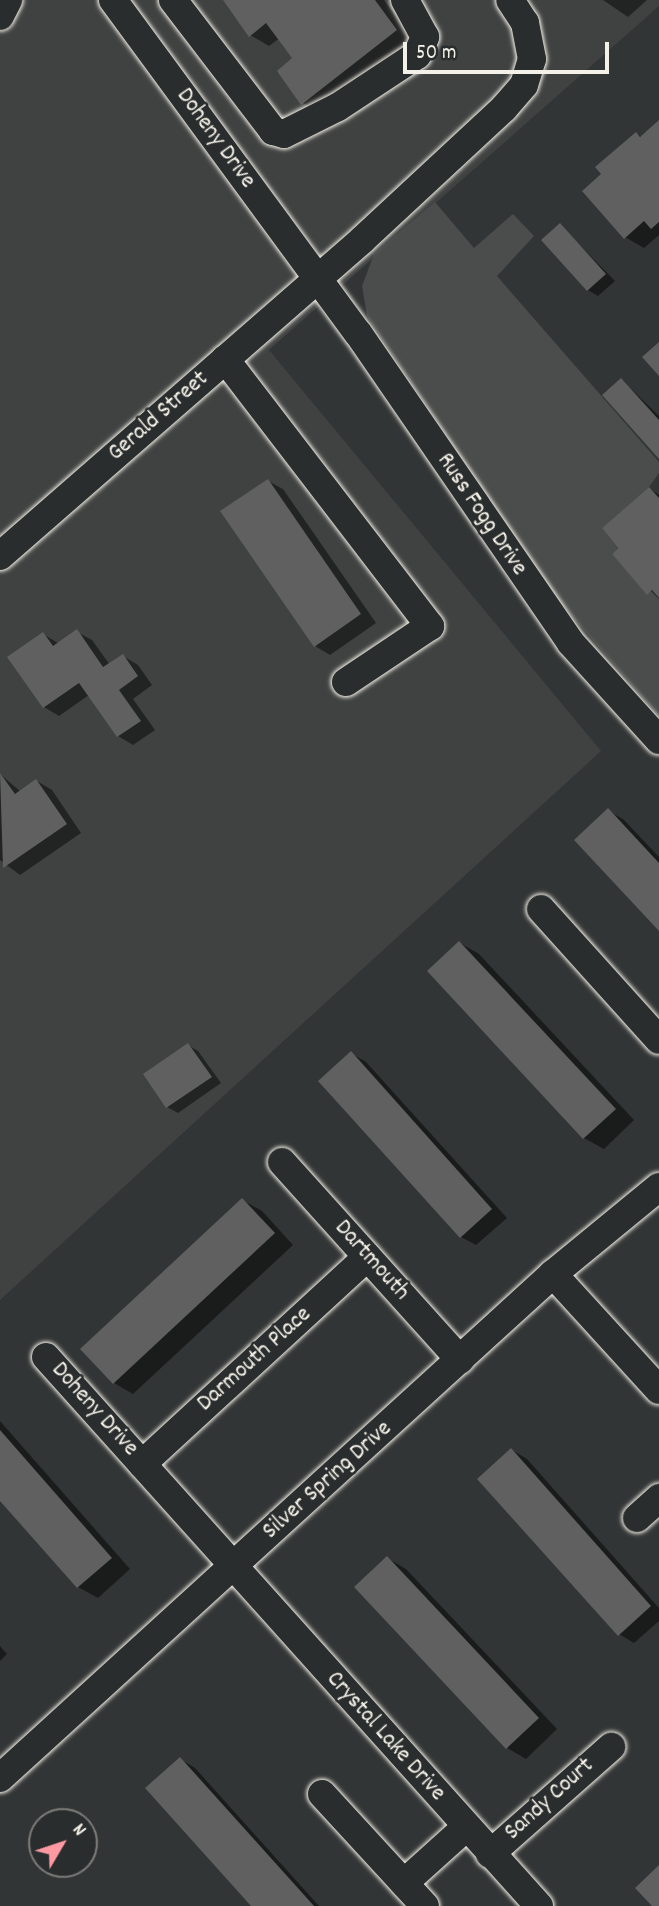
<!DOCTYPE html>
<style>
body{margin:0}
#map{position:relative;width:659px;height:1906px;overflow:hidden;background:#323535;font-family:Dekko,sans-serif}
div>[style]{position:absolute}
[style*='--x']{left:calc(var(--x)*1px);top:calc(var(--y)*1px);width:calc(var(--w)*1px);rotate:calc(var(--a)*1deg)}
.built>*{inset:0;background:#404242}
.green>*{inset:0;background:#4b4d4c}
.shadow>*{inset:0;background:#0007}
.building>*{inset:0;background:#5f605f}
.roads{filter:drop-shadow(0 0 2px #f4f1e8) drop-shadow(0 0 2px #f4f1e8)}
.minor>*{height:28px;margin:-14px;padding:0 14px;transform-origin:14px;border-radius:14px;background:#2a2d2e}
span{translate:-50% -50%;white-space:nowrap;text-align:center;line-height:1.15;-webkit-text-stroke:5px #2a2d2e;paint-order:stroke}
.street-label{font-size:24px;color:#f4f1e8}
.north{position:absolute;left:28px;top:1808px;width:70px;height:70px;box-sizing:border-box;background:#2a2d2e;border:2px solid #7b7b78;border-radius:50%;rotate:51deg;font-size:19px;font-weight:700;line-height:28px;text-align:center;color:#f4f1e8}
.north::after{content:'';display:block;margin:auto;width:24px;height:32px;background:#ff9aa2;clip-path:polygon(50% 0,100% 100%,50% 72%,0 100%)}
.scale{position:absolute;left:403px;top:42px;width:206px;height:32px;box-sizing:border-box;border:4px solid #f4f1e8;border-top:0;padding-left:9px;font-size:21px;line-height:24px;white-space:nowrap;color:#f4f1e8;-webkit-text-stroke:5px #2a2d2e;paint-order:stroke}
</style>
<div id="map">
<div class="built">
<i style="clip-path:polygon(0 0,659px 0,659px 6px,269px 350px,601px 751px,0 1300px)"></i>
</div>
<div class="green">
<i style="clip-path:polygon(435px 202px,474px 248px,513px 214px,534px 236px,497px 276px,659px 462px,659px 473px,649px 487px,602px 528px,618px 548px,612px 554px,647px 594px,652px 590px,659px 598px,659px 716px,551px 592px,367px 316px,362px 286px,374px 254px)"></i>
</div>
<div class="shadow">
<i style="clip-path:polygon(225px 0,384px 0,415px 41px,322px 115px,303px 103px,295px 58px,280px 38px,269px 46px,250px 35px)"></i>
<i style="clip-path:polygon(603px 0,647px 0,628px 17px)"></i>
<i style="clip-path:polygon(659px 123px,659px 235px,644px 248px,625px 237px,603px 174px,636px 134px,642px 137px)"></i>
<i style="clip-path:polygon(560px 225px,615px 281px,598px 296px,588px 290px)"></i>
<i style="clip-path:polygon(622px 380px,659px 416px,659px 456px)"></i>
<i style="clip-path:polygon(268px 481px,283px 489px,376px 623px,330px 655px,315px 646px)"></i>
<i style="clip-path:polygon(650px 489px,659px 495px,659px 599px,614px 554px)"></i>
<i style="clip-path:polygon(77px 632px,92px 640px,110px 665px,123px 656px,138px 665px,152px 685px,133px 699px,155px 730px,133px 745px,118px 736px,89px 695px,59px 716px,44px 707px,43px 634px,58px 643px)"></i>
<i style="clip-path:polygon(0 774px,21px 792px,37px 781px,52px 790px,81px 833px,20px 875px,0 860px)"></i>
<i style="clip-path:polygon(608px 811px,623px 819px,659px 857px,659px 929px)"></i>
<i style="clip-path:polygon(460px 943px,479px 954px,634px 1120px,604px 1149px,584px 1138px)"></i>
<i style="clip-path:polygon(188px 1045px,198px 1051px,221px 1083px,178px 1113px,167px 1107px,145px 1075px)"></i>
<i style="clip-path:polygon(351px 1053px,366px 1062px,507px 1218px,476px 1245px,461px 1237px)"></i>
<i style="clip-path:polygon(242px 1200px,262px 1211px,293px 1245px,133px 1394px,114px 1383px)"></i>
<i style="clip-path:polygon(0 1421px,130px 1569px,98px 1598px,78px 1587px,0 1498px)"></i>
<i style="clip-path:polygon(512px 1450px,527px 1459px,659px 1608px,659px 1621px,634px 1643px,619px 1634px)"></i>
<i style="clip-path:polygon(387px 1558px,406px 1569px,557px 1729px,526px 1759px,507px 1748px)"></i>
<i style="clip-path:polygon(0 1646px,7px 1654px,0 1661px)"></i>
<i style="clip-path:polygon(180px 1759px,195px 1768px,319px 1906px,253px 1906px)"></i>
</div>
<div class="building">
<i style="clip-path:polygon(223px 0,375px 0,397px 30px,301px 105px,277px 71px,292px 58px,266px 23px,249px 37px)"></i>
<i style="clip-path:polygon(659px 120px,659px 222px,651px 229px,644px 221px,624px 239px,582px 191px,601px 174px,595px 167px,636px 132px,640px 137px)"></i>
<i style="clip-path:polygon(560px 223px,606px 274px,587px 291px,541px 240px)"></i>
<i style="clip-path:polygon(659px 342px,659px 376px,642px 357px)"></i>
<i style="clip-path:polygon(621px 378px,659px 420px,659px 459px,602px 395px)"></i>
<i style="clip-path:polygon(268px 479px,361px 614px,314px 647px,220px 511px)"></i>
<i style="clip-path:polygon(649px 487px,659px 498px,659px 598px,652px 590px,647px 595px,612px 554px,618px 548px,602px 528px)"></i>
<i style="clip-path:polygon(77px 629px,103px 667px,123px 654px,138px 676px,119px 690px,141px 721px,117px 737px,79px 683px,43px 708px,7px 657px,43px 632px,53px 646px)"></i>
<i style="clip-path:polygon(0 773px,15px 794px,36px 779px,67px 824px,3px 868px)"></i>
<i style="clip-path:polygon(608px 808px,659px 863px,659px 931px,574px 840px)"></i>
<i style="clip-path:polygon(459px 941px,616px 1109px,583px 1139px,427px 971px)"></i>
<i style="clip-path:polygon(188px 1043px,212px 1077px,166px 1108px,143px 1074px)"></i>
<i style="clip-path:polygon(351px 1051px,492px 1209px,460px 1238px,318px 1081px)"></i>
<i style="clip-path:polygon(242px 1198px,275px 1233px,113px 1384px,80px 1349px)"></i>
<i style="clip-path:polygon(0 1430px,112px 1558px,77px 1588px,0 1501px)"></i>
<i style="clip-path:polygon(511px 1448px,651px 1606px,618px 1636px,477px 1479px)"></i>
<i style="clip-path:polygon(387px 1556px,539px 1718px,506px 1749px,354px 1587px)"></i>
<i style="clip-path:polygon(180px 1757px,314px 1906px,251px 1906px,145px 1788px)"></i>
<i style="clip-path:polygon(659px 1865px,659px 1906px,652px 1906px,635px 1888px)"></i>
</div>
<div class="roads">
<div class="minor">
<i style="--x:113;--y:0;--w:413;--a:53.7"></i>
<i style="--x:358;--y:333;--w:376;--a:55.5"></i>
<i style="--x:571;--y:643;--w:131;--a:47.8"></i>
<i style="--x:173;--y:0;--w:165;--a:52.6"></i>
<i style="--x:273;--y:131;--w:11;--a:15"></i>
<i style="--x:284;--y:134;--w:60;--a:-26.6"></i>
<i style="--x:338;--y:107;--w:95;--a:-33.4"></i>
<i style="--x:417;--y:55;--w:20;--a:-66"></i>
<i style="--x:425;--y:37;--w:42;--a:-118.4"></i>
<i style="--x:0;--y:16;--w:18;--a:-63"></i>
<i style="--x:225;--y:359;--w:337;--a:52.5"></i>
<i style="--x:430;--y:626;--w:101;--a:146.3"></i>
<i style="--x:0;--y:556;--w:481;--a:-41.1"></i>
<i style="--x:362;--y:240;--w:194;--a:-42.9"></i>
<i style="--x:504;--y:108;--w:30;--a:-49"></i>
<i style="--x:524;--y:85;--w:27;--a:-73"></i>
<i style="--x:532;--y:59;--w:37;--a:-101"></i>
<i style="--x:525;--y:23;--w:27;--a:-123"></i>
<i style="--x:541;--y:909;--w:176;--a:48"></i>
<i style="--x:282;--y:1162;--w:266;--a:48"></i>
<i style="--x:553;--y:1274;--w:157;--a:47.6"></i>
<i style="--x:46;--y:1357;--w:738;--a:48.08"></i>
<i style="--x:142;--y:1464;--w:306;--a:-42.6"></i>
<i style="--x:637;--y:1518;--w:30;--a:-42"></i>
<i style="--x:0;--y:1778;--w:748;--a:-42.35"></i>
<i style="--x:553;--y:1274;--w:137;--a:-39.4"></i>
<i style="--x:322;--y:1794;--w:152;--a:47.4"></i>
<i style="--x:490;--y:1854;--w:162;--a:-41.5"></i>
<i style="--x:404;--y:1883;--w:82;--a:-42"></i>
</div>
</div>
<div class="street-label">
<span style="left:215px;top:139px;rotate:54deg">Doheny Drive</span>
<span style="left:159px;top:417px;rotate:-41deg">Gerald Street</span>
<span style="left:481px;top:515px;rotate:56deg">Russ Fogg Drive</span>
<span style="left:371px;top:1261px;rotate:48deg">Dartmouth</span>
<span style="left:255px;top:1360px;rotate:-42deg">Darmouth Place</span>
<span style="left:94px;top:1410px;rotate:48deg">Doheny Drive</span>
<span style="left:328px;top:1481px;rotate:-42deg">Silver Spring Drive</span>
<span style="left:385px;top:1737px;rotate:48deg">Crystal Lake Drive</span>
<span style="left:550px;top:1800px;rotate:-42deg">Sandy Court</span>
</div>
<div class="north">N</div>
<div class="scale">50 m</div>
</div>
